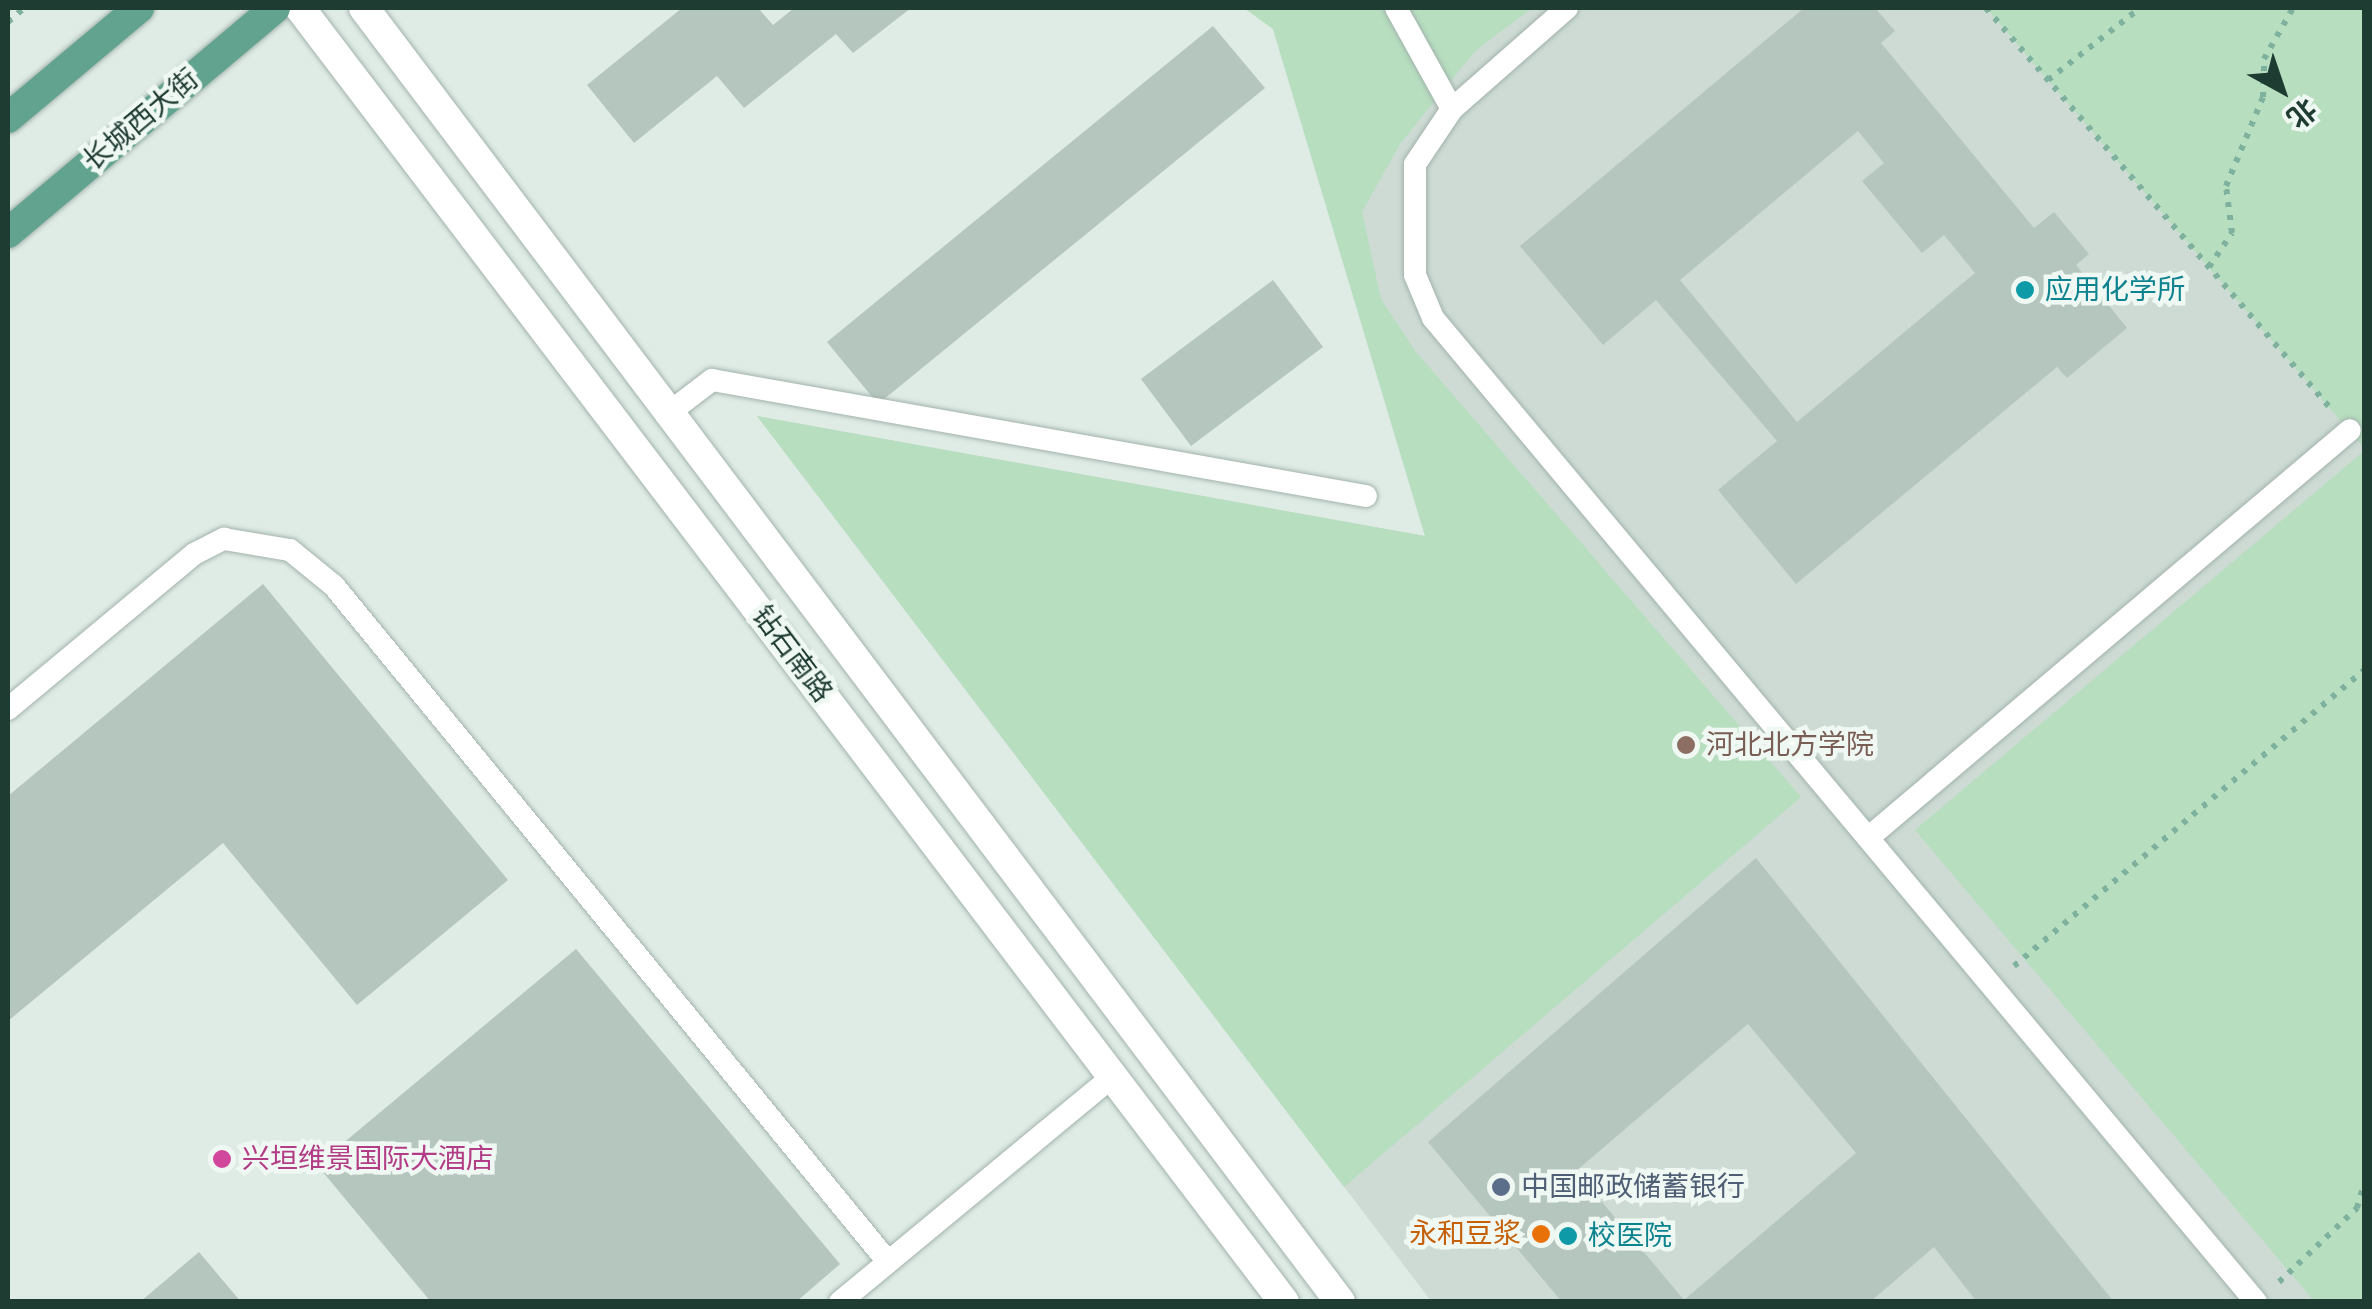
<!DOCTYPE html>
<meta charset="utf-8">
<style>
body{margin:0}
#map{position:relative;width:2372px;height:1309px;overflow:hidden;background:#dfebe5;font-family:Helvetica,"Noto Sans SC",sans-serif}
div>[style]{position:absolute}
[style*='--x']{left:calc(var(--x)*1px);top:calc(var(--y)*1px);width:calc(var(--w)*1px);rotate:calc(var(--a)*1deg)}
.built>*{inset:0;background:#cddbd4}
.green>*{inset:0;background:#b6debf}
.building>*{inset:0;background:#b4c6be}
.path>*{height:6px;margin-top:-3px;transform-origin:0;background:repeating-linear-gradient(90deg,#7eb19e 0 5px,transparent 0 13px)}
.roads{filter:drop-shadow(0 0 2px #a2b3ac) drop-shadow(0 0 2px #a2b3ac)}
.service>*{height:22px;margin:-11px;padding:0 11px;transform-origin:11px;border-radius:11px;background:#fff}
.secondary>*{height:30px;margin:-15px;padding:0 15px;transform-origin:15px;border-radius:15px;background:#fff}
.primary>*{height:30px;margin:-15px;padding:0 15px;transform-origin:15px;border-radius:15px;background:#61a38f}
.dots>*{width:28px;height:28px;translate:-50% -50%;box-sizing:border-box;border:5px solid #f0f8f3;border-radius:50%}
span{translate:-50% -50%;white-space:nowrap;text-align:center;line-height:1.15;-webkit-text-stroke:9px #f0f8f3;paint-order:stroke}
.street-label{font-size:28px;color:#1f3c33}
.culture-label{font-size:28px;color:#0d838f}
.left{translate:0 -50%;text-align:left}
.education-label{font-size:28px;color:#785e54}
.hotel-label{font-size:28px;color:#b23c85}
.service-label{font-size:28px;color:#4e5e75}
.food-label{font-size:28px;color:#c56008}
.right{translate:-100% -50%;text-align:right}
.frame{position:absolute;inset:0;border:10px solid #1f3c33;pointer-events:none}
.north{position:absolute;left:2232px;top:40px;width:100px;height:100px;-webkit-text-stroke:8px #f0f8f3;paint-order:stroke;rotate:140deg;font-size:28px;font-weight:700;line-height:40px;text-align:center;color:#1f3c33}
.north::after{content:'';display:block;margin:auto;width:35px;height:45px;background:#1f3c33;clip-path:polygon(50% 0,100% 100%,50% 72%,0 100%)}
</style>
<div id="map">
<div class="built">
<i style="clip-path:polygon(1244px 8px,2364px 8px,2364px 1301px,1431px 1301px,757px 416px,1425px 536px,1273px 29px)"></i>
</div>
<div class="green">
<i style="clip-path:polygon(1244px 8px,1532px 8px,1475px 51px,1400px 144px,1362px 212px,1381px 299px,1416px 352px,1801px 797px,1344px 1187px,757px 416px,1425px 536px,1273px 29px)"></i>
<i style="clip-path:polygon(1986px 8px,2364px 8px,2364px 448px)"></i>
<i style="clip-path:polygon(2364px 451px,2364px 1301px,2314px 1301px,1915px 830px)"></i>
</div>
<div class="building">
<i style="clip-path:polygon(682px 8px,758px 8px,773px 25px,794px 8px,911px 8px,853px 53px,836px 34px,744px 108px,717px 76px,634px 143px,587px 85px)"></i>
<i style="clip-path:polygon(evenodd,1804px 8px,1875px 8px,1895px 31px,1881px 43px,2034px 228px,2054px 212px,2089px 254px,2076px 265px,2127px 328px,2067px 378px,2057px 367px,1796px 584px,1718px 490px,1777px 441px,1656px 300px,1603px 345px,1520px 246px,1804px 8px,1858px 131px,1884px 163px,1862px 181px,1922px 253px,1944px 235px,1975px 273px,1797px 422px,1680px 280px,1858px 131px)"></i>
<i style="clip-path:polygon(1213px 26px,1265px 88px,878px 404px,827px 342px)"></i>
<i style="clip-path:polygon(1273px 280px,1323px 347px,1191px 446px,1141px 379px)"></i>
<i style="clip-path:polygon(263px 584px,508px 880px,357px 1005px,223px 843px,8px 1021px,8px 796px)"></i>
<i style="clip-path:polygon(evenodd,1756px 858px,2114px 1302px,1977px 1302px,1934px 1247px,1870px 1302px,1562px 1302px,1428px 1142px,1756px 858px,1748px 1024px,1856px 1153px,1684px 1300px,1576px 1171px,1748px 1024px)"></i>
<i style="clip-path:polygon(576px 949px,840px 1264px,796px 1302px,431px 1302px,317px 1165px)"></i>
<i style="clip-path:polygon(199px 1252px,241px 1302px,140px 1302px)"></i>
</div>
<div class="path">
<i style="--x:1986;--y:8;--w:529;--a:49.29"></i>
<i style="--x:8;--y:22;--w:21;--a:-41"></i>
<i style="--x:2048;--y:80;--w:117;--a:-38"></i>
<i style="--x:2209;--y:267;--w:41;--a:-55.9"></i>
<i style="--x:2232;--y:233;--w:47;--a:-97.3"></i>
<i style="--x:2226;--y:186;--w:96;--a:-67.4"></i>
<i style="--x:2263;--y:97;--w:38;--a:-88"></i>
<i style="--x:2264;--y:59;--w:59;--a:-60.4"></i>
<i style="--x:2014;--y:966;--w:458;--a:-40.2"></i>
<i style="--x:2279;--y:1282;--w:108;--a:-43.5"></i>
<i style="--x:2357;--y:1208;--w:26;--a:-74"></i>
</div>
<div class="roads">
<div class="service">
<i style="--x:1396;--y:8;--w:115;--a:61"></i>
<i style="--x:1567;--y:8;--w:153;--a:138.7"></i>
<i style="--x:1452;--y:109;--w:66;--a:123.9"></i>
<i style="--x:1415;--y:164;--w:111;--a:90"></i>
<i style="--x:1415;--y:275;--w:47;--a:67.3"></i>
<i style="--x:1433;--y:318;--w:1283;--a:50.09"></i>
<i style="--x:666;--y:415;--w:58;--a:-37.3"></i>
<i style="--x:712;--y:380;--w:664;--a:10.06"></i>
<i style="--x:8;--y:709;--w:242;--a:-39.8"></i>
<i style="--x:194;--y:554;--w:34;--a:-27"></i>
<i style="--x:224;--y:539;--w:67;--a:9.5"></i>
<i style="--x:290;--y:550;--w:57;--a:39.3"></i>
<i style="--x:334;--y:586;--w:874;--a:50.66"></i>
<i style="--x:1868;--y:838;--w:631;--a:-40.25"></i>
<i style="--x:840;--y:1302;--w:354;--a:-39.6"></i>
</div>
<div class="secondary">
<i style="--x:300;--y:8;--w:1626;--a:52.75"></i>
<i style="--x:364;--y:8;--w:1621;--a:52.97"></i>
</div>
<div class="primary">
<i style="--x:8;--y:118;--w:171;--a:-40"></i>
<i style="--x:8;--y:233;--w:349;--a:-40.1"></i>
</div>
</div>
<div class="dots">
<i style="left:2025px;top:290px;background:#0f9aa8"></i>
<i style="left:1686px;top:745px;background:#8d6e63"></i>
<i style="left:222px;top:1159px;background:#d1479c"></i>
<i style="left:1501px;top:1187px;background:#5c6f8a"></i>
<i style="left:1541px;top:1234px;background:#e8710a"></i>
<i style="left:1568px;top:1236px;background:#0f9aa8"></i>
</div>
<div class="street-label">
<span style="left:141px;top:120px;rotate:-40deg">长城西大街</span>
<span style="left:792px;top:654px;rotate:53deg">钻石南路</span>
</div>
<div class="culture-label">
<span class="left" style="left:2045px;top:290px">应用化学所</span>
<span class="left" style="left:1588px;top:1236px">校医院</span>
</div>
<div class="education-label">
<span class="left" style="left:1706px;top:745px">河北北方学院</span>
</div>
<div class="hotel-label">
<span class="left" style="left:242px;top:1159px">兴垣维景国际大酒店</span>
</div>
<div class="service-label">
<span class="left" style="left:1521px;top:1187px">中国邮政储蓄银行</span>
</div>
<div class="food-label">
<span class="right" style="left:1521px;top:1234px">永和豆浆</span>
</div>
<div class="frame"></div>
<div class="north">北</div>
</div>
